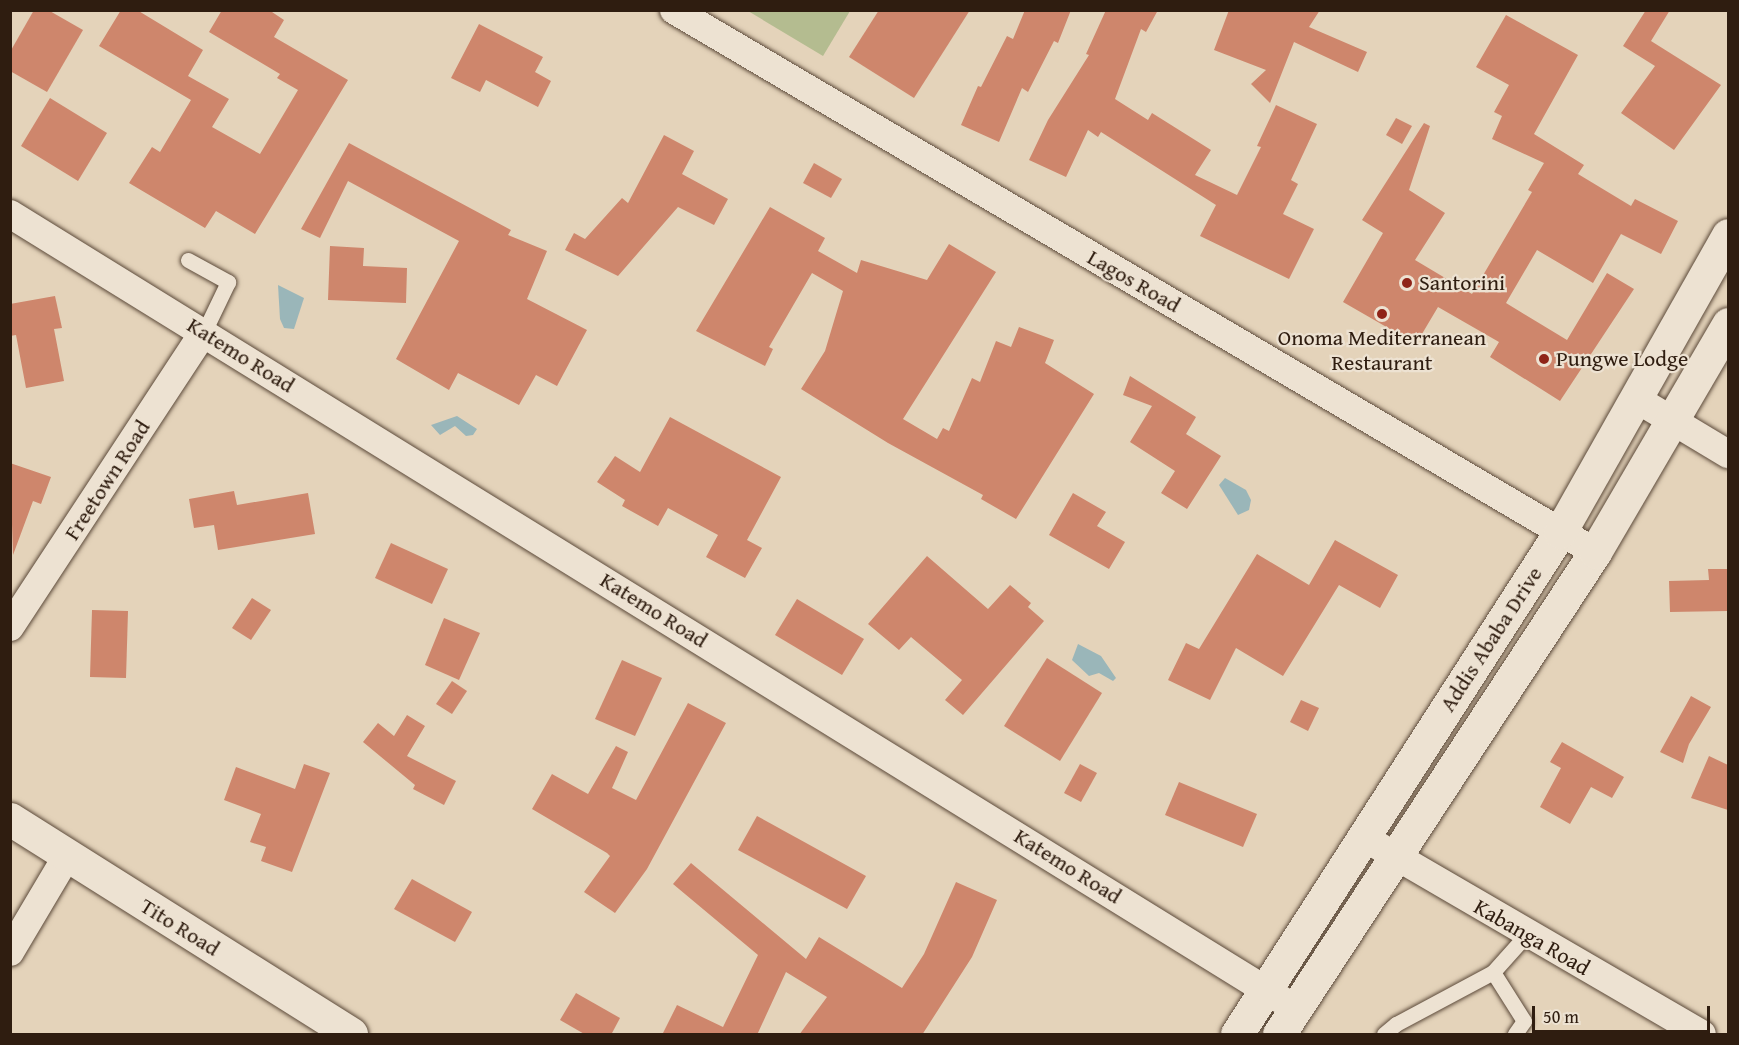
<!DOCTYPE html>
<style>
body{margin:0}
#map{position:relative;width:1739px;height:1045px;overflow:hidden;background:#e4d3ba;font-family:"Gentium Book Plus",serif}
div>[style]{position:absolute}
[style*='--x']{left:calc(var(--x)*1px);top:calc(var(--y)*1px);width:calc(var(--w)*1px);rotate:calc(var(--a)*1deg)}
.green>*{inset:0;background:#b4bc90}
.water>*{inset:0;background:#9ab6b9}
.building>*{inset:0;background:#ce866c}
.roads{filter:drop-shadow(0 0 2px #5c4a3a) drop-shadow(0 0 2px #5c4a3a)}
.lane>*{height:15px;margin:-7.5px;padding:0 7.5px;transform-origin:7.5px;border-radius:7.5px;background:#ede2d2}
.street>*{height:28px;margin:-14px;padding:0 14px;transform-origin:14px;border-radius:14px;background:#ede2d2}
.secondary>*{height:33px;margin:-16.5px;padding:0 16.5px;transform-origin:16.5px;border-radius:16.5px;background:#ede2d2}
.dots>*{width:16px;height:16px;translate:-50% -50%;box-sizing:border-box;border:3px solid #ede2d2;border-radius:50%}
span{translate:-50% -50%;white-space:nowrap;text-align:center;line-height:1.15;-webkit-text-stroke:4.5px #ede2d2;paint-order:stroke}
.street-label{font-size:22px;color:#2f1d10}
.poi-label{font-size:22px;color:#2f1d10}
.left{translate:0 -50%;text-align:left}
.frame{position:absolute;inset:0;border:12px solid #2f1d10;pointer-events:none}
.scale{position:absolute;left:1532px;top:1006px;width:178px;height:27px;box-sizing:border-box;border:3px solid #2f1d10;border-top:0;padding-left:8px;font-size:18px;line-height:21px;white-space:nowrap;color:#2f1d10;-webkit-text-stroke:4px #ede2d2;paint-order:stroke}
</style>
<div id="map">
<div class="green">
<i style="clip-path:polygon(748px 11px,850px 11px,823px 56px)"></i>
</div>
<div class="water">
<i style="clip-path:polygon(278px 285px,304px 298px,294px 329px,284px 328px,280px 319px)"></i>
<i style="clip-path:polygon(457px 416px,477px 429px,473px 435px,466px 436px,455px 426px,440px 435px,431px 425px)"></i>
<i style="clip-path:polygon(1225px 478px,1246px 490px,1251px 500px,1249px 510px,1238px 515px,1219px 485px)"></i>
<i style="clip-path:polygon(1078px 644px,1101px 656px,1116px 678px,1113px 681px,1099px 673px,1089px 676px,1072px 660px)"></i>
</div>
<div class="building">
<i style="clip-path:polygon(34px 10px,48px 10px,83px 30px,47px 92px,10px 71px,10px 52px)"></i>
<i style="clip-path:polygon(121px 10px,137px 10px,203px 50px,188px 76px,229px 99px,212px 127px,260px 154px,298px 90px,277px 78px,280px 74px,209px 32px,222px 10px,269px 10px,284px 20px,274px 37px,348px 80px,255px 234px,216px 211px,205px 228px,129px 183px,152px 147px,160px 152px,191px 100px,99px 46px)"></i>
<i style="clip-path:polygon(879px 10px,970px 10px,914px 98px,849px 57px)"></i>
<i style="clip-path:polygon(1025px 10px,1071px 10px,1058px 43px,1054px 41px,1028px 92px,1022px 88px,999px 142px,961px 125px,978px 86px,981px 87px,1007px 36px,1013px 39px)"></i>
<i style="clip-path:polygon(1106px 10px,1158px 10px,1146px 32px,1141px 29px,1115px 99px,1148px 120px,1152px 113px,1211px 150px,1195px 175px,1237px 195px,1261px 147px,1257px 146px,1276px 105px,1317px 124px,1291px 180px,1298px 184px,1283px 214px,1314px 229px,1289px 279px,1200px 236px,1216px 205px,1101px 132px,1098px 137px,1088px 130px,1066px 177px,1029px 160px,1048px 120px,1089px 55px,1086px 54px)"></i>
<i style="clip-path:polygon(1229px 10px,1320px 10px,1309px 27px,1367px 52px,1358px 72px,1294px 42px,1270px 103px,1251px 84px,1266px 70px,1214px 50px)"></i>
<i style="clip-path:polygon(1646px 10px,1670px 10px,1651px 41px,1721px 85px,1674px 150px,1621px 113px,1655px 66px,1623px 46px)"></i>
<i style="clip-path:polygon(1506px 15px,1578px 55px,1534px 134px,1584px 165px,1578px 174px,1631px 206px,1635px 199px,1678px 221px,1661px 254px,1621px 234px,1593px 283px,1537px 250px,1506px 303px,1567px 340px,1607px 273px,1634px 289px,1560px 401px,1490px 357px,1499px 342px,1438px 307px,1416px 344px,1343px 302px,1383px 233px,1362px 220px,1424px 123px,1430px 126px,1409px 190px,1445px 213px,1415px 260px,1472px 294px,1532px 192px,1528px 190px,1544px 163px,1492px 139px,1502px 116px,1494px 112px,1509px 85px,1476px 67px)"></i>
<i style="clip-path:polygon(479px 24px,543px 57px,535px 72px,551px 81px,538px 107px,486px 80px,480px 92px,451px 78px)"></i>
<i style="clip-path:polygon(50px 98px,107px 133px,78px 181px,21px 146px)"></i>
<i style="clip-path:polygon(1396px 118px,1412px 126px,1402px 144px,1386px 135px)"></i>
<i style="clip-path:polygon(664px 135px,694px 151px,682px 174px,728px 199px,714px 225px,678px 207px,618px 276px,565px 250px,574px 233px,585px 239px,622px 198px,628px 203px)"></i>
<i style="clip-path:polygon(349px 143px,511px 230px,508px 235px,547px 251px,527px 299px,587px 330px,557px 386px,536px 375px,519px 405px,458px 373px,449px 390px,396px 359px,459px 241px,348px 181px,320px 238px,301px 229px)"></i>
<i style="clip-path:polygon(814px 163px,842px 179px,831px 198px,803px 183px)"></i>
<i style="clip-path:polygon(770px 207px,825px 238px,818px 251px,857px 273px,861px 260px,927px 280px,949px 244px,996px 272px,903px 419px,937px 439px,943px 428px,949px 431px,972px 378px,980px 382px,996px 341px,1011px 347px,1019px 327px,1054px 340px,1045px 363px,1094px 394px,1016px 519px,981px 499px,983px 495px,888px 443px,801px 389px,825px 351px,843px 291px,812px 273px,769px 347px,773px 349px,765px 366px,696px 331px)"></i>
<i style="clip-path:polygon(330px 246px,364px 248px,363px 266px,407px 268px,406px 303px,328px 300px)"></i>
<i style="clip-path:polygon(55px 296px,62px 328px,54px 329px,64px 381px,26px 388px,16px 335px,10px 336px,10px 304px)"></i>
<i style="clip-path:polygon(1130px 376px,1196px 417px,1186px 434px,1221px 456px,1187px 509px,1161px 493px,1175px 471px,1130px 442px,1152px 406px,1123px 395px)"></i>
<i style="clip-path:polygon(670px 417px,781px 477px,747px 540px,762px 548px,745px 578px,706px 557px,718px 535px,668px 508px,658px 526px,622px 506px,625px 500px,597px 482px,615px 456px,640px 472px)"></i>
<i style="clip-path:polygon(10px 463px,51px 477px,41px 504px,33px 501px,13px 555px)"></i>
<i style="clip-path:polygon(234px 491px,237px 505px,308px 493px,315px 534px,218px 550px,214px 525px,194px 528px,189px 499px)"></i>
<i style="clip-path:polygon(1073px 493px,1106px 512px,1097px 526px,1125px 542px,1109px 569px,1049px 535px)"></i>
<i style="clip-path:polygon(1335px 540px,1398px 575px,1380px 608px,1339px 585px,1283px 676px,1236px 648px,1210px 700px,1168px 680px,1186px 643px,1199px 649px,1257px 554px,1309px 585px)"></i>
<i style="clip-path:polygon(391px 543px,448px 569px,432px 604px,375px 578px)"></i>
<i style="clip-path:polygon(927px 556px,988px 609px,1010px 585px,1031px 603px,1028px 607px,1044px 621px,963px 715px,945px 700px,962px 680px,911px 637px,899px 650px,868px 624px)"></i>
<i style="clip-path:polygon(1708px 569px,1728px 569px,1728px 611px,1670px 612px,1669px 581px,1709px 580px)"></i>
<i style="clip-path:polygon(252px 598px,271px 610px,251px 640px,232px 628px)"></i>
<i style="clip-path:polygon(797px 599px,864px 639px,842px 675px,775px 635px)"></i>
<i style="clip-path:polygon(92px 610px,128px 611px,126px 678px,90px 677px)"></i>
<i style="clip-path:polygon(444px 618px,480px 633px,459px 680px,425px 665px)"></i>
<i style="clip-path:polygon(1047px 658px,1102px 693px,1060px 761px,1004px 726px)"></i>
<i style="clip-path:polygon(622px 660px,662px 678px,635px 736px,595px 719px)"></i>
<i style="clip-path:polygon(452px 681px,467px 691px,452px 714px,436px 704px)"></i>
<i style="clip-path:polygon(1691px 696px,1711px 707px,1689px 744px,1683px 763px,1660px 752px)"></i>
<i style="clip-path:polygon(1301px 700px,1319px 708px,1308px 731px,1290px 722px)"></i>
<i style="clip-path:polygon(688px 703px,726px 723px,647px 869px,615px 913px,584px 892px,610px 856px,607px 853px,532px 809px,552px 774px,588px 794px,616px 746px,628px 752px,612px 788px,636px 800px)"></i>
<i style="clip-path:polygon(407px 715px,425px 726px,407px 756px,456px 781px,444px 805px,413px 789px,415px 785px,363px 742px,378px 723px,394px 736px)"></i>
<i style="clip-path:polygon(1562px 742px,1624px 777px,1612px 798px,1591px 787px,1570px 824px,1540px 807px,1561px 768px,1550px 762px)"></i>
<i style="clip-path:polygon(1709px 756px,1728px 765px,1728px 810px,1691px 798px)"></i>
<i style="clip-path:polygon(304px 764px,330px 773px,292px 872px,261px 861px,266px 847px,250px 842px,261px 814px,224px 800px,236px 767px,295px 789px)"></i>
<i style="clip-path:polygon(1080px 764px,1097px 773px,1081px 802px,1064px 793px)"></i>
<i style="clip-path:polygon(1179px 782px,1257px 814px,1243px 847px,1165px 815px)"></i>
<i style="clip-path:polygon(757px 816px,866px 876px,847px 909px,738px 850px)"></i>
<i style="clip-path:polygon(691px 863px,806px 959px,819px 937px,902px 988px,924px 954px,956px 882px,997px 900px,972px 957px,922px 1035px,799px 1035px,827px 997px,786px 972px,757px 1035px,662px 1035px,677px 1005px,723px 1027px,758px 955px,673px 884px)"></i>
<i style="clip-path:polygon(412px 879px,472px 912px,455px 942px,394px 909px)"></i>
<i style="clip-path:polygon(576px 993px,620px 1018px,611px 1035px,586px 1035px,560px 1020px)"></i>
</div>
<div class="roads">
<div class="lane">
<i style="--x:188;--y:260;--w:46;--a:28.8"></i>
<i style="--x:228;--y:282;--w:55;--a:115.6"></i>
<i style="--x:1493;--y:972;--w:58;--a:57.7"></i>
<i style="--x:1524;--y:1021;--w:16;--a:125"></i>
<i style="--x:1384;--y:1034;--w:16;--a:-40"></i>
<i style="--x:1396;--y:1024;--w:110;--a:-28.2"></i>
<i style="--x:1493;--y:972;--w:51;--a:-48.2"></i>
</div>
<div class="street">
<i style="--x:674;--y:10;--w:1069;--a:30.48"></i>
<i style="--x:10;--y:214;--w:1512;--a:31.72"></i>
<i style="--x:1638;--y:400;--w:105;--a:31"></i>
<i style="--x:10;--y:627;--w:353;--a:-56.7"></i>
<i style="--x:1363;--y:837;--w:392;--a:30.2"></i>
<i style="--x:10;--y:952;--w:112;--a:-59.3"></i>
</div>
<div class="secondary">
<i style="--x:10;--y:819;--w:403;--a:32.2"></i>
<i style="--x:1237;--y:1034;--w:597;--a:-57.24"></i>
<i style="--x:1560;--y:532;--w:341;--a:-60.5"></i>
<i style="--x:1279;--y:1034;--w:576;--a:-56.75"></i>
<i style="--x:1595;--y:552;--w:264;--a:-59.7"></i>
</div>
</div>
<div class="dots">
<i style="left:1407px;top:283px;background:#8f2418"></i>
<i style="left:1382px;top:314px;background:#8f2418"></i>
<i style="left:1544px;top:359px;background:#8f2418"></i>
</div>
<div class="street-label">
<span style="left:1134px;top:281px;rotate:30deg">Lagos Road</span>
<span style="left:241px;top:355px;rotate:32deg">Katemo Road</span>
<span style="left:107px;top:480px;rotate:-57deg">Freetown Road</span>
<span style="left:654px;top:610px;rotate:32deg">Katemo Road</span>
<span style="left:1491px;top:639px;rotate:-57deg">Addis Ababa Drive</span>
<span style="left:1068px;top:866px;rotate:32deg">Katemo Road</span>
<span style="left:180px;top:927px;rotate:32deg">Tito Road</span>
<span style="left:1532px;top:937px;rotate:30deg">Kabanga Road</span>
</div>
<div class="poi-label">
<span class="left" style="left:1419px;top:283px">Santorini</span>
<span style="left:1382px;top:350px">Onoma Mediterranean<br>Restaurant</span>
<span class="left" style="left:1556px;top:359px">Pungwe Lodge</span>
</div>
<div class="frame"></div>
<div class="scale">50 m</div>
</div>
